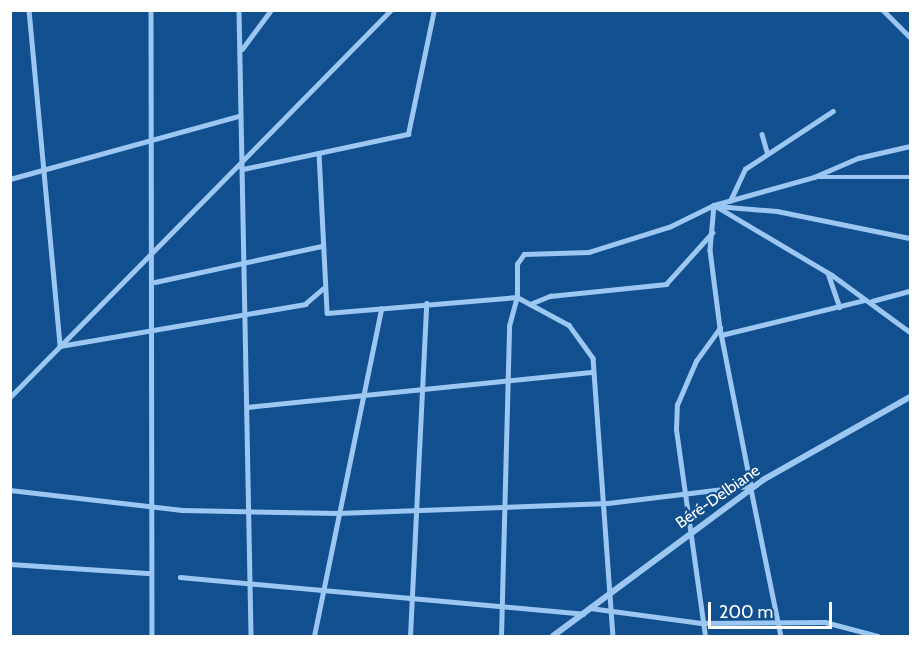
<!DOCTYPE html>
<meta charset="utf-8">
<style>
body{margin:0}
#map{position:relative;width:921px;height:647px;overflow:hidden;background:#124f8e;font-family:Cabin,sans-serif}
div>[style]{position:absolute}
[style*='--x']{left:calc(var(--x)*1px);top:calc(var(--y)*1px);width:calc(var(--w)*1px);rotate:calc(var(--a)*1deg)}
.minor>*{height:4.5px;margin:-2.25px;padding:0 2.25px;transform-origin:2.25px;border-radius:2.25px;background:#9bc7f2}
.tertiary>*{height:6px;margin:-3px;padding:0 3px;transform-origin:3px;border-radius:3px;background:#9bc7f2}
span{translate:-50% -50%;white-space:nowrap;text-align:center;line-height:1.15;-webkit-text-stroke:4.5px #124f8e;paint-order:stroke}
.street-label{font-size:16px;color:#fff}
.frame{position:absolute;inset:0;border:12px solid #fff;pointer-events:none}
.scale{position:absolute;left:708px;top:602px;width:124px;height:27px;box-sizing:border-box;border:3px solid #fff;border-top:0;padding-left:8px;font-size:18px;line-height:21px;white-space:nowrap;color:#fff;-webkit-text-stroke:4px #124f8e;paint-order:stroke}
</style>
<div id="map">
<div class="minor">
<i style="--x:29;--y:10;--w:337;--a:84.7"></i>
<i style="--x:60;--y:346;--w:249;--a:-9.7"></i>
<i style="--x:305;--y:304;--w:23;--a:-41"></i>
<i style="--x:151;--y:10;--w:626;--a:89.91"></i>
<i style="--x:239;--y:10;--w:626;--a:88.9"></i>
<i style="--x:883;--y:10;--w:38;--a:45"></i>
<i style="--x:242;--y:49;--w:49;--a:-53.4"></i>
<i style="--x:762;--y:134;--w:18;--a:74"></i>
<i style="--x:319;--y:153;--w:160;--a:87.1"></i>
<i style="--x:327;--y:313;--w:191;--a:-4.8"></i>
<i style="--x:517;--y:297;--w:33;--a:-90"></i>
<i style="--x:517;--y:264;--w:12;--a:-55"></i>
<i style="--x:524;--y:254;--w:65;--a:-1.8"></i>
<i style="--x:589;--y:252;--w:84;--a:-17.4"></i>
<i style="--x:669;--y:227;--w:50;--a:-26.1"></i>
<i style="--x:714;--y:205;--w:104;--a:-15.6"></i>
<i style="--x:814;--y:177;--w:96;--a:0"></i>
<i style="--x:240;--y:165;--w:5;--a:53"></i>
<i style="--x:243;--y:169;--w:169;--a:-12"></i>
<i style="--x:408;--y:134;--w:127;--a:-78.2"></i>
<i style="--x:814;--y:177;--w:48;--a:-23.4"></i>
<i style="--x:858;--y:158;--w:53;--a:-13"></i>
<i style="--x:10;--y:179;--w:237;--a:-15.4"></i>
<i style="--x:730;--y:201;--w:35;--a:-65"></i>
<i style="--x:745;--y:169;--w:105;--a:-33.4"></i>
<i style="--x:714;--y:205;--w:45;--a:95.1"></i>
<i style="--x:710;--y:250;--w:79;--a:82.7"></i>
<i style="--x:720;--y:328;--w:161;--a:78.9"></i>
<i style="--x:714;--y:205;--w:137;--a:30.7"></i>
<i style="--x:832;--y:275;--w:97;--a:36.2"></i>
<i style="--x:716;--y:206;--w:61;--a:4.7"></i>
<i style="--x:777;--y:211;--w:136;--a:11.5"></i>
<i style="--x:828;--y:273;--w:36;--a:71"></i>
<i style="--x:155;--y:282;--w:170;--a:-12.2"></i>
<i style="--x:872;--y:301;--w:39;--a:-15"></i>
<i style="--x:530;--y:304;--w:22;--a:-22"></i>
<i style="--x:550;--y:296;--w:117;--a:-5.9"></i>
<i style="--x:666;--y:284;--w:69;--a:-48"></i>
<i style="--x:721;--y:335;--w:148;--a:-13.7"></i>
<i style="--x:10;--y:397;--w:543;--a:-45.45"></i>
<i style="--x:247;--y:407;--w:348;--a:-5.8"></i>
<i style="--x:751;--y:489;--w:150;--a:78.5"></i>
<i style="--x:10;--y:490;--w:173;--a:6.6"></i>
<i style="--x:182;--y:510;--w:156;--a:1.1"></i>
<i style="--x:338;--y:513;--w:270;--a:-2.1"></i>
<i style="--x:608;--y:503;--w:149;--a:-6.9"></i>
<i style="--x:10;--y:564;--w:141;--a:3.7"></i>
<i style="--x:180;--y:577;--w:405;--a:5.2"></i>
<i style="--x:590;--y:608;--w:112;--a:7.7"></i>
<i style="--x:701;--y:623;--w:124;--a:-0.5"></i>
<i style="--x:825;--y:622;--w:55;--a:14.8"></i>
<i style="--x:314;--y:636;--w:334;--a:-78.4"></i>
<i style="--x:410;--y:636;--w:333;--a:-87.2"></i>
<i style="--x:501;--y:636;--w:310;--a:-88.5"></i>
<i style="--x:509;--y:326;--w:30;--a:-75"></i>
<i style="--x:517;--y:297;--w:59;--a:28.3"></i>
<i style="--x:569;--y:325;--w:41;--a:54"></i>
<i style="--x:593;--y:358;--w:279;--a:85.9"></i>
<i style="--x:705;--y:636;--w:208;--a:-98"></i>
<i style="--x:676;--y:430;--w:25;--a:-88"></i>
<i style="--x:677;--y:405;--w:48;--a:-66.6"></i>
<i style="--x:696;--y:361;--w:41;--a:-54"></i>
</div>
<div class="tertiary">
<i style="--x:553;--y:636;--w:262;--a:-36.6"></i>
<i style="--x:763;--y:480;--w:169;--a:-29.5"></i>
</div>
<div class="street-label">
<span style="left:718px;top:497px;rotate:-35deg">Béré-Delbiane</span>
</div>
<div class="frame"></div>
<div class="scale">200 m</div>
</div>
